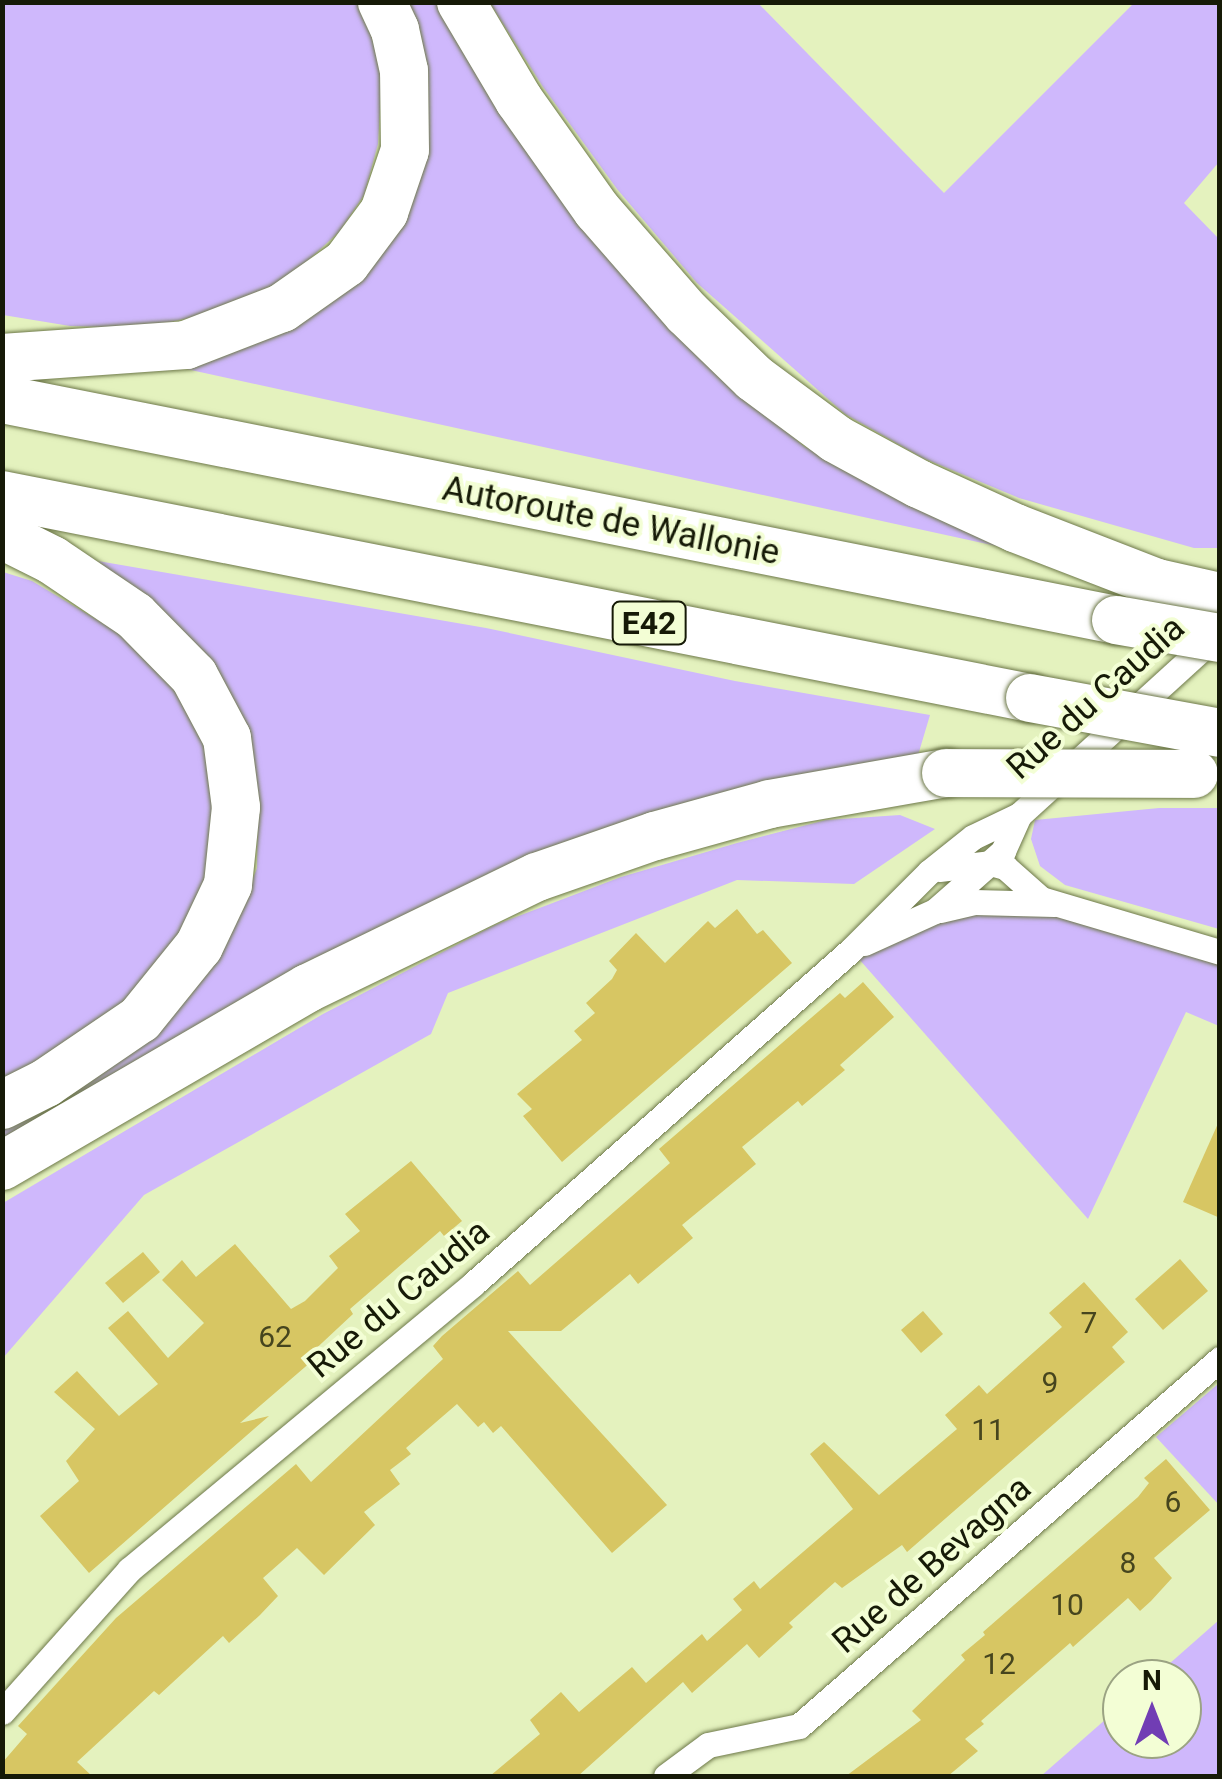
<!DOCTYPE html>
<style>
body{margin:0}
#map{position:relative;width:1222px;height:1779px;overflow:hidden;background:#e4f2be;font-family:Roboto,sans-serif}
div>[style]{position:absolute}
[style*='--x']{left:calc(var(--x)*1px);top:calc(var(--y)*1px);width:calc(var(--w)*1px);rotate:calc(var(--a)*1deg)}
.green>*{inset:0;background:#cfb8fc}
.building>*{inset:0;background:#d7c663}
.roads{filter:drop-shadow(0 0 2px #6d7849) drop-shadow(0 0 2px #6d7849)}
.minor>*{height:25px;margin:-12.5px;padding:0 12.5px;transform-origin:12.5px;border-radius:12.5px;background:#fff}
.motorway>*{height:48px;margin:-24px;padding:0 24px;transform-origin:24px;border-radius:24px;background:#fff}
.bridges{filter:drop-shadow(0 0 2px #6d7849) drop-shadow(0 0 2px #6d7849)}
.motorway-bridge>*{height:48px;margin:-24px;padding:0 24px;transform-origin:24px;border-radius:24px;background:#fff}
span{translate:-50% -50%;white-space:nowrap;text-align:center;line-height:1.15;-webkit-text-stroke:8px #f3fed5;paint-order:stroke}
.number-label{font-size:30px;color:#46451e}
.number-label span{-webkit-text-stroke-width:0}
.shield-label span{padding:2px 8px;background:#f3fed5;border:2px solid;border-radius:8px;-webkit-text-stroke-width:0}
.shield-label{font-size:32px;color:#161a07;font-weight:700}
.street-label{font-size:35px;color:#161a07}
.frame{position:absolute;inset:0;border:5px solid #161a07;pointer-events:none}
.north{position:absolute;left:1102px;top:1659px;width:100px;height:100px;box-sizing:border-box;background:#f3fed5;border:2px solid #9ba383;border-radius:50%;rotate:0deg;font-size:28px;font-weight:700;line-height:40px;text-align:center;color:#161a07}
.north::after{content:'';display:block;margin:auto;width:35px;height:45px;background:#713db4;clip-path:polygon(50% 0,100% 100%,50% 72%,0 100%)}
</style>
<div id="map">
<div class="green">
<i style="clip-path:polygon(2px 3px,362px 3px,382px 73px,378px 144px,364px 195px,339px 232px,291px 276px,226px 310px,142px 328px,70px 326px,3px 315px)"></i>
<i style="clip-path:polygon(404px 3px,436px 3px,495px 100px,724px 380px,805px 447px,1051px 558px,168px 365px,379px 249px)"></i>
<i style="clip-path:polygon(490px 3px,758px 3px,944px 193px,1134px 3px,1219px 3px,1219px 162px,1184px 203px,1219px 239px,1219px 548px,1194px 548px,1019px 498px,923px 458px,845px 414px,697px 283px,617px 189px,543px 87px)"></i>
<i style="clip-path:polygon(98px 561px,486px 628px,735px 681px,930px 715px,916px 762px,738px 795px,3px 1152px,3px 1130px,112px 1062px,191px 995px,234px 927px,257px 868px,258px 804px,154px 610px)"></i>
<i style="clip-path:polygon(3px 572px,32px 581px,131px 640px,174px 687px,208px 752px,219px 807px,215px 866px,197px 916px,118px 1011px,3px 1084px)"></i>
<i style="clip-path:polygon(1159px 808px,1219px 808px,1219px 929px,1065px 885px,1040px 866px,1031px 839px,1035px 820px)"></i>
<i style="clip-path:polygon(900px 815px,935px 829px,854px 884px,737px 880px,448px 993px,431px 1034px,144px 1195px,3px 1358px,3px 1203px,323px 1014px,495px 925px,621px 877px,737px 843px,826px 820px)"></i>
<i style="clip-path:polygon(991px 902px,1219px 952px,1219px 1026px,1186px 1012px,1088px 1219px,851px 950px)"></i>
<i style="clip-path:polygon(1218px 1384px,1220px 1386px,1219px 1505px,1156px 1437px)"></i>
<i style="clip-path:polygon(1219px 1620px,1219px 1776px,1041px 1776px,1122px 1705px,1122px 1739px,1182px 1739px,1182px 1679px,1152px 1679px)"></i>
</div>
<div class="building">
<i style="clip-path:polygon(737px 909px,757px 934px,763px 930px,792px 963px,562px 1162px,523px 1116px,532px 1109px,517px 1094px,582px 1040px,574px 1031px,595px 1013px,586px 1003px,612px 979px,617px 970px,609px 961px,636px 933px,665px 963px,708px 921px,715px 928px)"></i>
<i style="clip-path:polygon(863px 982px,894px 1017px,840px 1065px,845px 1070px,802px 1106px,798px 1101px,742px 1147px,756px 1164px,682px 1225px,693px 1238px,638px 1284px,630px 1274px,561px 1331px,508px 1331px,667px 1505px,612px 1553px,501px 1426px,493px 1433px,484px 1422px,478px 1427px,457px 1404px,406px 1448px,411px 1454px,390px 1470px,400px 1484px,364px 1512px,375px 1525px,324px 1575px,297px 1548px,263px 1578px,278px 1596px,260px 1615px,229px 1643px,223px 1636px,159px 1695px,154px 1691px,77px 1762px,92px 1776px,2px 1776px,2px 1763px,27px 1734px,18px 1726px,116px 1618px,296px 1464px,311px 1482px,443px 1359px,433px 1346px,442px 1336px,518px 1271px,530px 1285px,670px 1163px,659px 1149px,840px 993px,845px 998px)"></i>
<i style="clip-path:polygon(1220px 1119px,1220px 1218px,1183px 1202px)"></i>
<i style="clip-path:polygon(411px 1161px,462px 1221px,444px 1236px,440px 1231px,350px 1309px,353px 1314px,308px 1356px,312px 1361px,240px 1423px,269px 1416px,89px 1573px,40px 1516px,79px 1481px,66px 1461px,95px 1429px,54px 1392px,77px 1371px,119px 1416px,158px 1384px,108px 1328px,128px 1311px,168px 1358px,204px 1323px,162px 1280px,182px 1260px,196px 1277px,235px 1244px,291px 1309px,305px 1301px,338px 1268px,329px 1256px,360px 1231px,345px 1214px)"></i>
<i style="clip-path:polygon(143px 1252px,160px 1272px,123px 1303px,105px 1283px)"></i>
<i style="clip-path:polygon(1180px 1259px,1208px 1291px,1163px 1330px,1135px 1299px)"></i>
<i style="clip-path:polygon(1084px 1282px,1128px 1332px,1112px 1347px,1125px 1362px,907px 1552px,902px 1545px,842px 1588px,835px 1582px,789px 1623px,793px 1627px,759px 1658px,747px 1644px,692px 1693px,683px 1682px,578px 1776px,490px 1776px,540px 1734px,530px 1720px,561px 1692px,579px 1712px,632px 1667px,646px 1683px,702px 1634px,707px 1641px,742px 1610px,733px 1599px,754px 1581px,760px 1589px,853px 1509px,810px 1454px,824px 1442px,879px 1495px,957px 1429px,945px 1415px,979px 1385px,987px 1394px,1062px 1327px,1049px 1313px)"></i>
<i style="clip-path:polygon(923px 1311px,943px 1334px,921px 1353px,901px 1330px)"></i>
<i style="clip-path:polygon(1166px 1459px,1210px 1510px,1154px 1558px,1172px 1578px,1151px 1601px,1140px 1611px,1128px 1598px,1073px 1647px,1070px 1643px,981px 1721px,984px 1724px,965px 1739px,978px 1751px,948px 1776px,846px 1776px,921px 1720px,912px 1711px,965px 1660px,961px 1655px,985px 1635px,983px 1632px,1138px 1497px,1149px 1483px,1144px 1478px)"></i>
</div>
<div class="roads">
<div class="minor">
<i style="--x:939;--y:869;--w:51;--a:-6.7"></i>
<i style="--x:990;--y:863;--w:16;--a:15"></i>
<i style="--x:1005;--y:867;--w:48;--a:41.6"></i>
<i style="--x:1041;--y:899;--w:187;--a:16.5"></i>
<i style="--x:940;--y:910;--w:35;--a:-13"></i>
<i style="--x:974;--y:902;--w:80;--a:1.4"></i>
<i style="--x:864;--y:943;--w:78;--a:-24.3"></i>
<i style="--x:935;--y:911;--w:91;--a:-41.4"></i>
<i style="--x:1003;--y:851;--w:39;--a:-66"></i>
<i style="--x:2;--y:1712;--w:191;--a:-48.2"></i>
<i style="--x:129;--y:1570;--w:447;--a:-39.7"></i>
<i style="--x:473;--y:1284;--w:504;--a:-41.46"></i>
<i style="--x:851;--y:950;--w:110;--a:-45"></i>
<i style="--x:929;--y:872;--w:56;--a:-38.5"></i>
<i style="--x:973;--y:837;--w:51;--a:-25.6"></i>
<i style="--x:1019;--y:815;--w:266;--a:-42.3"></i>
<i style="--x:666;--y:1776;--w:52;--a:-36.4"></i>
<i style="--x:708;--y:1745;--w:93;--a:-11.8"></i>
<i style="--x:799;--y:1726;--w:559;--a:-41.08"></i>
</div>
<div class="motorway">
<i style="--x:461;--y:2;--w:114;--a:59.4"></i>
<i style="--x:519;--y:100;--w:135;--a:54.7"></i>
<i style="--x:597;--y:210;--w:137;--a:48.9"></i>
<i style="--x:687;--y:313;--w:93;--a:44.1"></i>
<i style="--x:754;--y:378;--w:102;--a:36.6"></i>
<i style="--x:836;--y:439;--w:94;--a:28.5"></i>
<i style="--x:919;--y:484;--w:106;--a:24.6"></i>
<i style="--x:1015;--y:528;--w:152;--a:21.2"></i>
<i style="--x:1157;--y:583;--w:65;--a:12.5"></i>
<i style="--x:2;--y:358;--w:184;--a:-4"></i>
<i style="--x:186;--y:345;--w:103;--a:-21.1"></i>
<i style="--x:282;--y:308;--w:78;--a:-35.1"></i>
<i style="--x:346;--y:263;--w:64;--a:-53.3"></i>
<i style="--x:384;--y:212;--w:65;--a:-71.3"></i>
<i style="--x:405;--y:150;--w:79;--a:-90.7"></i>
<i style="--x:404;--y:71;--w:42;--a:-102.4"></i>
<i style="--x:395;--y:30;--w:31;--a:-115"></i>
<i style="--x:2;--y:399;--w:1136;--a:11.22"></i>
<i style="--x:2;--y:495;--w:1048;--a:11.17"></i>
<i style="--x:2;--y:535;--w:56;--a:26.6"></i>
<i style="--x:52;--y:560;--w:100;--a:34"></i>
<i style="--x:135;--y:616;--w:84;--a:45.5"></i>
<i style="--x:194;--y:676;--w:70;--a:62"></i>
<i style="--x:227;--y:738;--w:70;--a:82.6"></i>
<i style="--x:236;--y:807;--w:78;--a:95.9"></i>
<i style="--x:228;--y:885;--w:68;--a:115.4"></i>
<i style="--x:199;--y:946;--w:94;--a:128.9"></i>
<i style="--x:140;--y:1019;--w:114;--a:145.8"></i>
<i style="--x:46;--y:1083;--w:49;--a:153.4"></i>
<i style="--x:2;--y:1166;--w:354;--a:-30.2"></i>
<i style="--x:308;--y:988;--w:254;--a:-25.9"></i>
<i style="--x:537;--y:877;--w:125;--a:-19.2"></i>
<i style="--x:655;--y:836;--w:119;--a:-15.5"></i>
<i style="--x:770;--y:804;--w:179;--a:-10"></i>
</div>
</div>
<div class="bridges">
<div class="motorway-bridge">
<i style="--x:1116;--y:620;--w:106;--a:9.8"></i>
<i style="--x:1030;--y:698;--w:193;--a:10.4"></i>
<i style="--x:946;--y:773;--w:248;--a:0.2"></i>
</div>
</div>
<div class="number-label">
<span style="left:1089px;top:1323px">7</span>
<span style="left:275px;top:1337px">62</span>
<span style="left:1050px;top:1383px">9</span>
<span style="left:988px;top:1430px">11</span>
<span style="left:1173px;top:1502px">6</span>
<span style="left:1128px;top:1563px">8</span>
<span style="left:1067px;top:1605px">10</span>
<span style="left:999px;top:1664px">12</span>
</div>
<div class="shield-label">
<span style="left:649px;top:623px">E42</span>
</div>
<div class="street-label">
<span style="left:611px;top:521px;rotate:11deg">Autoroute de Wallonie</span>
<span style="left:1096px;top:698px;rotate:-42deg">Rue du Caudia</span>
<span style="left:399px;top:1299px;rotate:-40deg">Rue du Caudia</span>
<span style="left:932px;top:1565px;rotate:-41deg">Rue de Bevagna</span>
</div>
<div class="frame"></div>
<div class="north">N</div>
</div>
